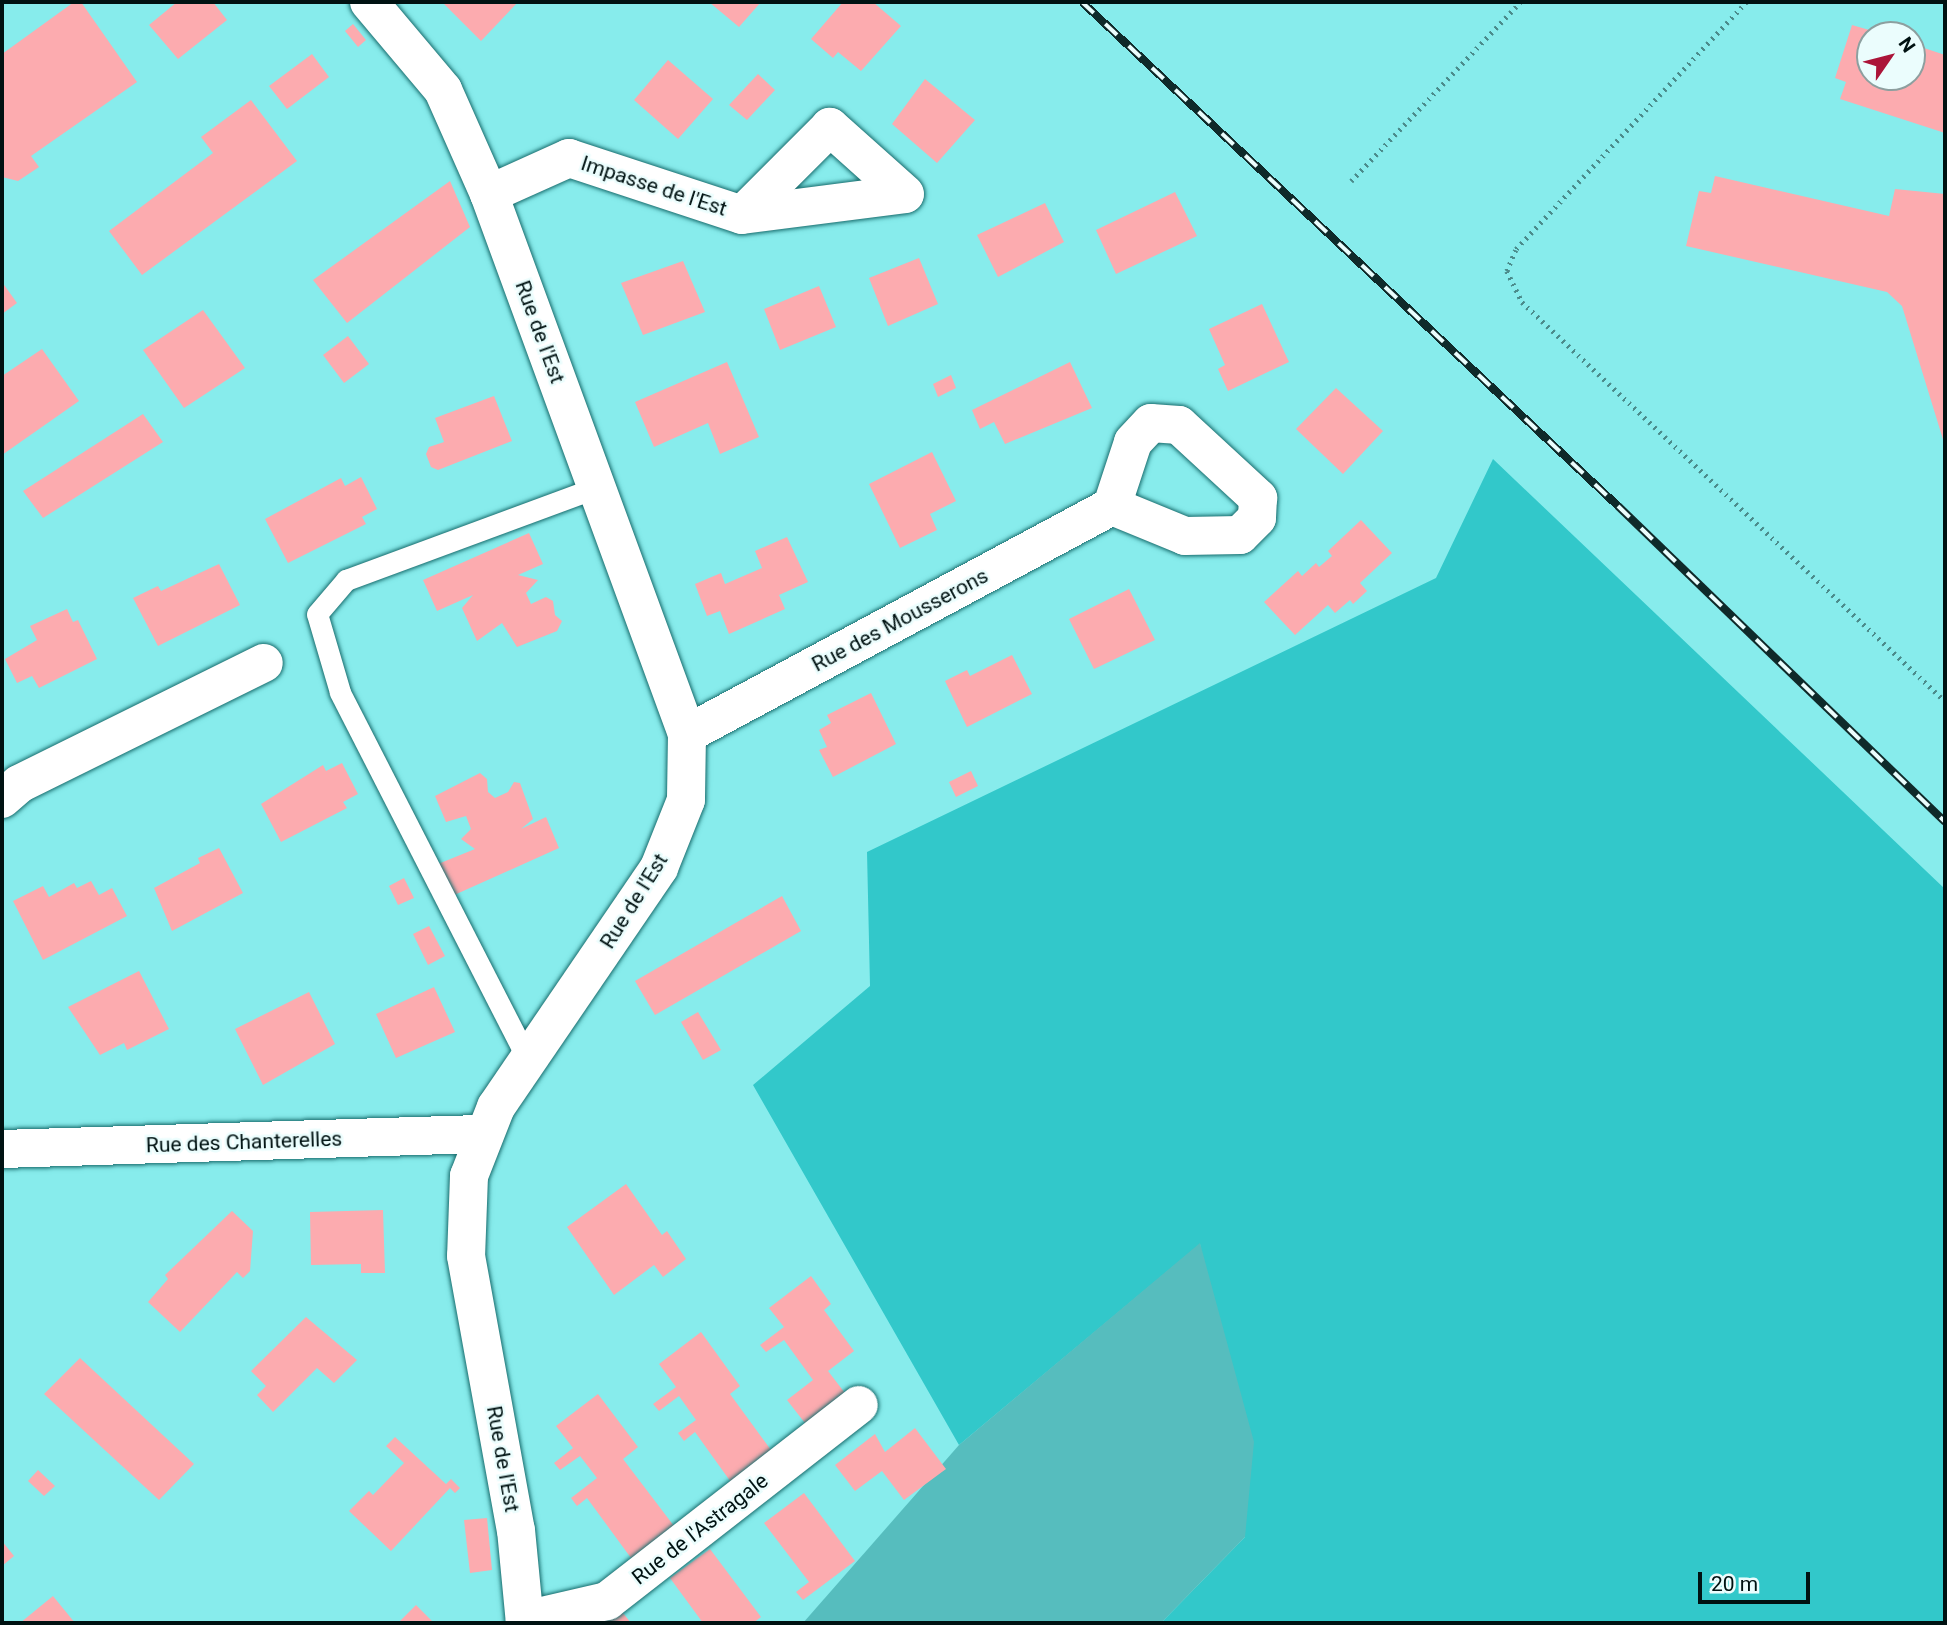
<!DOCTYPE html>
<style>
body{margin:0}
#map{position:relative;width:1947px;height:1625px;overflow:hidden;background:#87ecec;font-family:Roboto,sans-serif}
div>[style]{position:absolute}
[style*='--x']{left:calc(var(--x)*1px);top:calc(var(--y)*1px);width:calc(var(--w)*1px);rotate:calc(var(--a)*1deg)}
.green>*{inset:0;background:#32c8ca}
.forest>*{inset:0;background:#56bdbe}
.building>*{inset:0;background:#fcabaf}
.path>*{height:4.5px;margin-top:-2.25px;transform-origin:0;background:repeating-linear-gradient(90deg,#4b8b8b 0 2px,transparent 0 7px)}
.roads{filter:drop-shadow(0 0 2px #186c6d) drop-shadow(0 0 2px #186c6d)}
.service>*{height:21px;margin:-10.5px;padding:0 10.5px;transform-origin:10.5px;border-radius:10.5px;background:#fff}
.minor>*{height:38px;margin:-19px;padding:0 19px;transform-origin:19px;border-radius:19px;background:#fff}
.rail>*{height:8px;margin-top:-4px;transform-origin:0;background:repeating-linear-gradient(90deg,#ebfdfd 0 16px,#0f2a2a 0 32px);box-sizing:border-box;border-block:2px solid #0f2a2a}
span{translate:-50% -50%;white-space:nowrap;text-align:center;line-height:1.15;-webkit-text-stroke:5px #ebfdfd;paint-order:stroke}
.street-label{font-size:21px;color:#001212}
.frame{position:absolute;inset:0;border:4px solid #001212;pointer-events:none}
.north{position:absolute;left:1856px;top:21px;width:70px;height:70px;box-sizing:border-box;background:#ebfdfd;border:2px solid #8d9f9f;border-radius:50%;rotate:55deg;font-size:19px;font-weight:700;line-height:28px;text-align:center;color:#001212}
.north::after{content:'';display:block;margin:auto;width:24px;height:32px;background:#ab1539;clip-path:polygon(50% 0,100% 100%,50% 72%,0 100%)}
.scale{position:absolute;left:1698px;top:1572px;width:112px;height:32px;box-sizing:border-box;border:4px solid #001212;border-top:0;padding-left:9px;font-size:21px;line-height:24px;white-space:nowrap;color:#001212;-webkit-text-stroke:5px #ebfdfd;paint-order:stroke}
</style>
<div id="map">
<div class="green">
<i style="clip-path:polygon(1493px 459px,1945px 889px,1945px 1623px,1161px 1623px,1245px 1537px,1200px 1244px,959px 1445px,753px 1085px,870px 986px,867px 852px,1436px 578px)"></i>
</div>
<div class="forest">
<i style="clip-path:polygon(1200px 1243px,1254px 1442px,1245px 1537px,1161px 1623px,803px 1623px,959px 1445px)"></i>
</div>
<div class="building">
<i style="clip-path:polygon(74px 2px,81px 2px,137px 82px,31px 156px,39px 167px,18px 181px,2px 177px,2px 54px)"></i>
<i style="clip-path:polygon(177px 2px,213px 2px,227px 20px,178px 59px,149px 25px)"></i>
<i style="clip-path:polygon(442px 2px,518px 2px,481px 41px)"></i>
<i style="clip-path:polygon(709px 2px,761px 2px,739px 27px)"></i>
<i style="clip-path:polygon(843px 2px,873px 2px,901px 26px,861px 71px,838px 52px,833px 58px,811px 39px)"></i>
<i style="clip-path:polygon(353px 24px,366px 40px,358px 47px,345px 31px)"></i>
<i style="clip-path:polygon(1852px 25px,1883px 34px,1870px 35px,1870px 77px,1912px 77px,1912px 44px,1945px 55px,1945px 133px,1840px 99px,1846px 82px,1835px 78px)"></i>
<i style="clip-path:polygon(312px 54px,329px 77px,287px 109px,269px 86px)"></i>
<i style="clip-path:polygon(668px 60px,713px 99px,678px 139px,634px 100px)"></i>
<i style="clip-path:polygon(758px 74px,775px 90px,747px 120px,729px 105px)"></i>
<i style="clip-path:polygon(925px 79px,975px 120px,937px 163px,892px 124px)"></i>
<i style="clip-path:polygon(251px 100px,297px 161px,142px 275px,109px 231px,213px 153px,201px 137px)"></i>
<i style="clip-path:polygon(1715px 176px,1889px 216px,1895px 189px,1945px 194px,1945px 446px,1902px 306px,1887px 292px,1686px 246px,1699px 191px,1711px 193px)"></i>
<i style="clip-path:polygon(450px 181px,470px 227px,347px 323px,313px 280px)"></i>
<i style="clip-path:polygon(1175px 192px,1197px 236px,1116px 274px,1096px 230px)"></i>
<i style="clip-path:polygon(1045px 203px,1064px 242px,998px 277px,977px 235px)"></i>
<i style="clip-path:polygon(919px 258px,938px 304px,888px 326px,869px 278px)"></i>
<i style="clip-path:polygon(683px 261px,705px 312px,643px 335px,621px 283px)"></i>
<i style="clip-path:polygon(2px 282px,17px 303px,2px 314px)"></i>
<i style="clip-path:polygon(819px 286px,836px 327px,780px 350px,764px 309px)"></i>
<i style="clip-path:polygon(1262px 304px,1289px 362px,1228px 391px,1218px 369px,1225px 365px,1209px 329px)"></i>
<i style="clip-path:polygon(203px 310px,245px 368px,184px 408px,143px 350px)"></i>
<i style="clip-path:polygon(348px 336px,369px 364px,344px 383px,323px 355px)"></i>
<i style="clip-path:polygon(42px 349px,79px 401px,2px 455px,2px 376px)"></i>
<i style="clip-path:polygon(727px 362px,759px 437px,720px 454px,708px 423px,654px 447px,635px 402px)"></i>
<i style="clip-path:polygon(1070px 362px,1092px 408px,1005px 444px,994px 422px,980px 429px,972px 410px)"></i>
<i style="clip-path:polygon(951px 375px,956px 388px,938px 397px,933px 384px)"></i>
<i style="clip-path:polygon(1336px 388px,1383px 431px,1343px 474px,1296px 429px)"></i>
<i style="clip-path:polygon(494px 396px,512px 441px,438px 470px,431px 467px,426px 454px,429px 447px,444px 442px,435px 418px)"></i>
<i style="clip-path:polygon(143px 414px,163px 442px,43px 518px,23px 491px)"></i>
<i style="clip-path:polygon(932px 452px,956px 501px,930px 514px,937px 530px,900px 548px,869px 484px)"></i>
<i style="clip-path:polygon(361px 477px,377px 509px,362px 517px,366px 524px,288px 563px,265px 519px,341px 478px,345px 486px)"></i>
<i style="clip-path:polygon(1361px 520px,1392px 553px,1360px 583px,1367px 591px,1353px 604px,1350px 600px,1335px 613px,1328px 605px,1295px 635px,1264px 602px,1298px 571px,1302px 576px,1316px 563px,1319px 567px,1332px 556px,1328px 551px)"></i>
<i style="clip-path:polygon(529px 533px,543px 564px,518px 575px,538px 580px,526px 593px,531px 604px,546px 597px,553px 601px,555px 615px,562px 621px,557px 631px,517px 647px,502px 623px,477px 641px,462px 608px,473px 595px,437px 611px,423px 580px)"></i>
<i style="clip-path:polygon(787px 537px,808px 582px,779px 595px,785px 609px,729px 634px,720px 611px,707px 616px,695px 584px,721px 573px,725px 584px,762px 568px,755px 551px)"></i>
<i style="clip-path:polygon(219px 564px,240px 605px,158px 646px,133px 598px,158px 586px,161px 591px)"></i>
<i style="clip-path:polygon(1129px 589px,1155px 640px,1094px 669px,1069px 619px)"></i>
<i style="clip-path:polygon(67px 609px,73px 622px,78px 620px,97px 659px,39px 688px,32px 676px,17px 683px,5px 659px,37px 640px,30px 626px)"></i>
<i style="clip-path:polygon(1012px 655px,1032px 694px,967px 727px,945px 681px,967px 670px,970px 676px)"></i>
<i style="clip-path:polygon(871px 693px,896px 744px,833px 777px,819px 750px,827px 747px,819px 730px,831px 723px,827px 715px)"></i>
<i style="clip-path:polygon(342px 763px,358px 794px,343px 802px,347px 808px,281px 842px,261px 804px,323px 765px,326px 771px)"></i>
<i style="clip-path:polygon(971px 771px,978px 786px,956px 797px,949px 782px)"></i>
<i style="clip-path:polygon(480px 773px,487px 779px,488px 792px,495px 798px,508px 792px,514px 782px,520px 783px,533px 819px,521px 829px,546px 817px,559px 848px,452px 896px,438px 864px,475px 849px,461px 839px,471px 829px,466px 816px,446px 822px,435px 796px)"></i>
<i style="clip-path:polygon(219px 848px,243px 893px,172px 931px,154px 888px,200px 863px,198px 858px)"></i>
<i style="clip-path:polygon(404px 878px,414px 898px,398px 905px,389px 886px)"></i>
<i style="clip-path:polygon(91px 881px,99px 895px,112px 888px,127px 916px,43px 960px,13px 901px,43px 886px,49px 897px,74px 883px,77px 888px)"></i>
<i style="clip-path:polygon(782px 896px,801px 931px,655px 1015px,635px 981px)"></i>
<i style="clip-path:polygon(429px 926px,445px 956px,428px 965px,413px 934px)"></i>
<i style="clip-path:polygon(139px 971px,169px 1029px,127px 1050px,124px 1043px,100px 1055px,68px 1007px)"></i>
<i style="clip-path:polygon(434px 987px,455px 1032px,396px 1058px,376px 1014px)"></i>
<i style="clip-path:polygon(309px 992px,335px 1044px,263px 1085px,235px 1029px)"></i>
<i style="clip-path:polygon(698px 1012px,721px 1050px,703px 1060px,681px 1022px)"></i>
<i style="clip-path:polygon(626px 1184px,662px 1235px,667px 1231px,686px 1259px,663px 1277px,654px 1265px,614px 1295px,567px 1227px)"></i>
<i style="clip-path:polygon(383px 1210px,385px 1273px,361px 1273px,361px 1264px,311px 1265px,310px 1212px)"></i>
<i style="clip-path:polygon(232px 1211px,253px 1231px,250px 1271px,243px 1278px,237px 1272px,180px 1332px,148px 1302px,168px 1279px,165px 1275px)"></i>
<i style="clip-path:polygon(811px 1276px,831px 1304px,824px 1310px,854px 1351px,828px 1371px,848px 1397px,808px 1427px,787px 1400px,813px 1380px,784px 1340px,766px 1352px,760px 1345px,784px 1327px,769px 1308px)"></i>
<i style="clip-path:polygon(306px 1317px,357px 1360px,334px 1383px,317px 1368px,273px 1412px,257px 1395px,266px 1386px,251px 1371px)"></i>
<i style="clip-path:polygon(701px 1332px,740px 1386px,730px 1394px,779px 1461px,738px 1492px,695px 1432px,684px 1441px,678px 1433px,696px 1420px,679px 1396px,659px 1411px,653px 1404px,676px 1387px,659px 1364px)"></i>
<i style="clip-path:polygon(80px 1358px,194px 1464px,159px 1500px,44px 1394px)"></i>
<i style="clip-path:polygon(598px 1394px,638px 1447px,623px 1459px,674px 1526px,631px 1558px,587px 1498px,577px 1506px,571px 1498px,597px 1478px,580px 1456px,560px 1470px,554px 1463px,573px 1448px,556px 1426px)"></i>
<i style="clip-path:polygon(915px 1428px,946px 1469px,904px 1500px,882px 1471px,855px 1491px,835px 1465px,875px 1434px,885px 1452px)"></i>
<i style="clip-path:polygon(395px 1437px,446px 1484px,451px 1479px,460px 1488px,455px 1493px,450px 1488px,391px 1551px,349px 1511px,369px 1491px,373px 1495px,404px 1463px,386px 1446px)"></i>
<i style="clip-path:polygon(38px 1470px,55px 1486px,44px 1496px,28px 1481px)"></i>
<i style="clip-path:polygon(804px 1493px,855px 1561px,803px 1600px,796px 1592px,809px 1582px,764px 1523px)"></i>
<i style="clip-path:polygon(487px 1518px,492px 1570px,470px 1573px,464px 1520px)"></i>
<i style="clip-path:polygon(2px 1541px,14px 1556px,2px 1566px)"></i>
<i style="clip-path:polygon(710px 1549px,761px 1617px,753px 1623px,703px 1623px,670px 1578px)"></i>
<i style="clip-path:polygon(53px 1596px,75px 1623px,20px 1623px)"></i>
<i style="clip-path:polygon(416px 1605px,434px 1623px,398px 1623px)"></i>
<i style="clip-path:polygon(619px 1608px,631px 1623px,599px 1623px)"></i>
</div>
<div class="path">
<i style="--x:1747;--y:2;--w:339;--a:133"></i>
<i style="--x:1516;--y:250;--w:23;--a:113"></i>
<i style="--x:1507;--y:271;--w:34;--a:64"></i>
<i style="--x:1522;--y:302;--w:581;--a:43.33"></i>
<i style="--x:1351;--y:181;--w:246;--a:-46.6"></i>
</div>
<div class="roads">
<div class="service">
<i style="--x:528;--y:1060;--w:413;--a:-117.1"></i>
<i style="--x:340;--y:692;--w:81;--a:-106.4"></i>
<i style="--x:317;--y:614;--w:45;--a:-49.5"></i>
<i style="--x:346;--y:580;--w:269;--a:-20.3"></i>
</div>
<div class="minor">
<i style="--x:369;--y:2;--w:115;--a:49.9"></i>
<i style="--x:443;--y:90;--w:114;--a:66.1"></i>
<i style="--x:489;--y:194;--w:575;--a:69.86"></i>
<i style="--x:687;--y:734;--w:66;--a:90.9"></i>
<i style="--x:686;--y:800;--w:73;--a:111.7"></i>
<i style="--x:659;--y:868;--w:289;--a:124.3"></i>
<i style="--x:496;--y:1107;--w:74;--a:111.4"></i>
<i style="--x:469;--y:1176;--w:80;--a:92.1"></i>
<i style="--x:466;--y:1256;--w:279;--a:79.7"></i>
<i style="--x:516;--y:1530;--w:93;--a:84.5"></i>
<i style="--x:489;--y:194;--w:88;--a:-24.2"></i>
<i style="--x:569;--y:158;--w:182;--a:18.2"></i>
<i style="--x:742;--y:215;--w:164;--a:-7.3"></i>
<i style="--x:905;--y:194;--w:101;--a:-138.2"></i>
<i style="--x:830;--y:127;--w:124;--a:135"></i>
<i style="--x:687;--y:734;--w:482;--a:-28.2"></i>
<i style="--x:1112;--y:506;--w:67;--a:-71.8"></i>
<i style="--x:1133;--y:442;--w:26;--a:-47"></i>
<i style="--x:1151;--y:423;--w:28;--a:4"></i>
<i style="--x:1179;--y:425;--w:108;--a:42.7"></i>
<i style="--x:1258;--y:498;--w:20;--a:93"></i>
<i style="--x:1257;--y:518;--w:24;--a:135"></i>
<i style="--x:1240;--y:535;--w:55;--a:179"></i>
<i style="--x:1185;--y:536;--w:79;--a:-157.7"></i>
<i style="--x:2;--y:799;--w:23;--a:-41"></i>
<i style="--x:19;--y:784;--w:273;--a:-26.3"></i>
<i style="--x:2;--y:1149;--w:483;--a:-1.8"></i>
<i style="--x:525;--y:1620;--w:84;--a:-13"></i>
<i style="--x:607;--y:1601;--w:319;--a:-37.9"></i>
</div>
</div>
<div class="rail">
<i style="--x:1082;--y:2;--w:736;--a:43.24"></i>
<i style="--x:1618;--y:506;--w:455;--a:44"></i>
</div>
<div class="street-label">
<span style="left:654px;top:186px;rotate:18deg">Impasse de l'Est</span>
<span style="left:540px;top:332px;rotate:70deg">Rue de l'Est</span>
<span style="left:900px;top:620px;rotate:-28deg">Rue des Mousserons</span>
<span style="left:634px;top:901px;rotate:-58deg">Rue de l'Est</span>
<span style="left:244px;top:1142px;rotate:-2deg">Rue des Chanterelles</span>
<span style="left:503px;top:1459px;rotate:80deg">Rue de l'Est</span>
<span style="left:700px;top:1529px;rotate:-38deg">Rue de l'Astragale</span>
</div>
<div class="frame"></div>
<div class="north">N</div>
<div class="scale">20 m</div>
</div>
